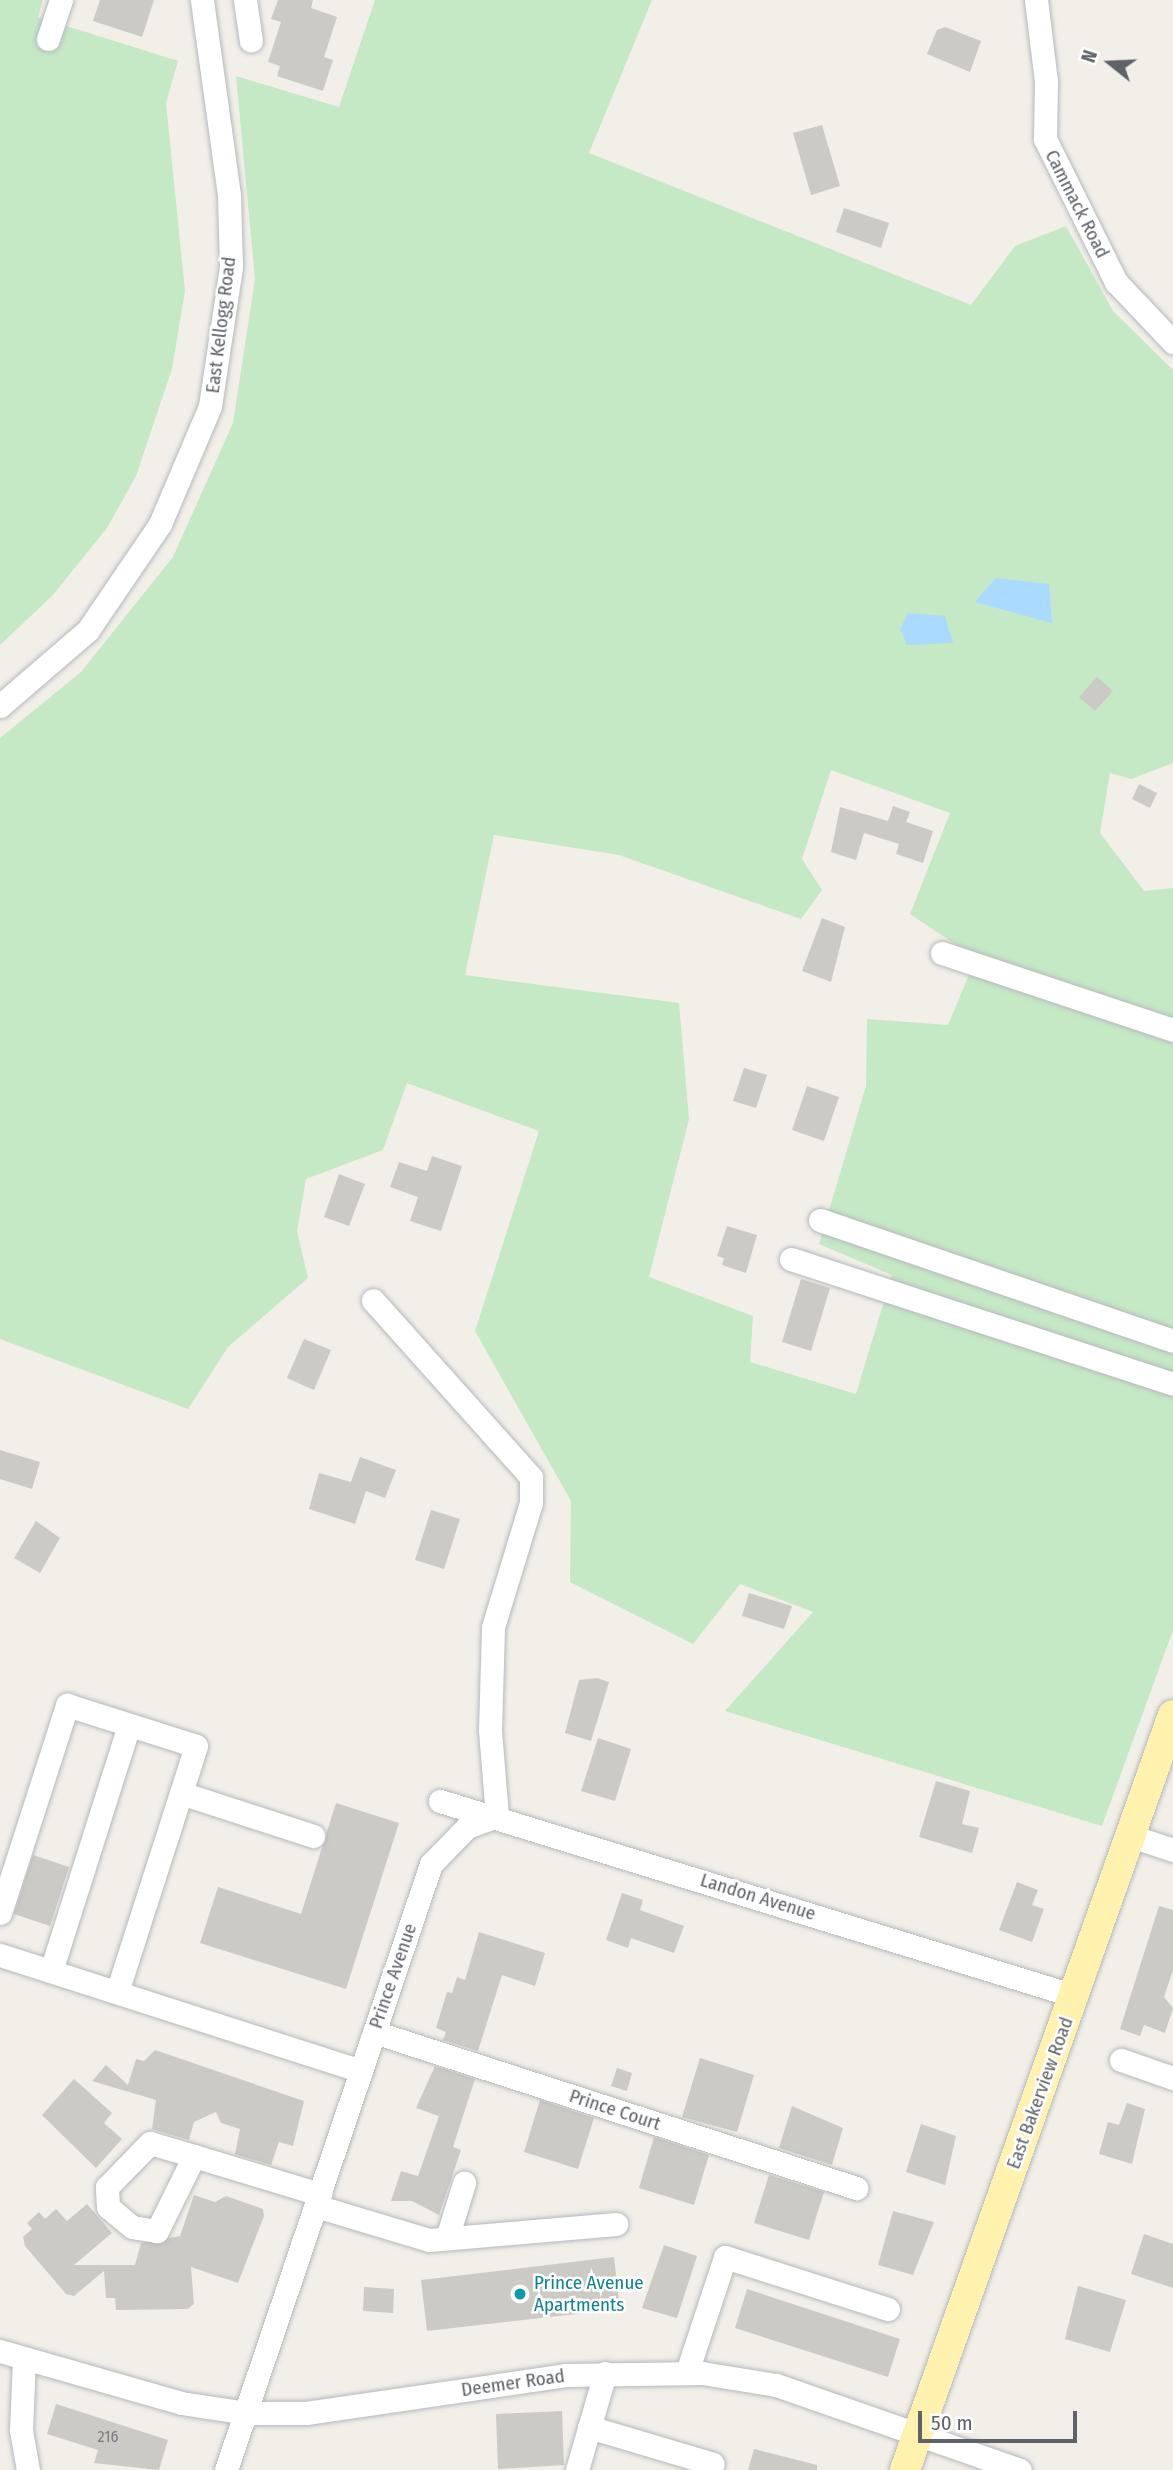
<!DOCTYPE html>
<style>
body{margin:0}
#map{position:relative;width:1173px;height:2470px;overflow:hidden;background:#f1efe8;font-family:"Fira Sans Condensed",sans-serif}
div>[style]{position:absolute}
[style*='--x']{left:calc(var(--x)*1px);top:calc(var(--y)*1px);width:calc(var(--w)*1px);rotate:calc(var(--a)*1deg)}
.green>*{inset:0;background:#c5e8c5}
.water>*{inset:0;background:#aadaff}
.building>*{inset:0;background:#cccac5}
.roads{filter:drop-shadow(0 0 2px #b5b8bc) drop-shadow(0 0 2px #b5b8bc)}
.minor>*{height:23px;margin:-11.5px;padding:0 11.5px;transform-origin:11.5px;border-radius:11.5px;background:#fff}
.major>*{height:30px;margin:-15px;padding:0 15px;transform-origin:15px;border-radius:15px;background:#fff2af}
.dots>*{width:19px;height:19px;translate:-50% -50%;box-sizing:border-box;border:4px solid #fff;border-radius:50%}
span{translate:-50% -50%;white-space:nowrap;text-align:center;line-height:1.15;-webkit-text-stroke:5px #fff;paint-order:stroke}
.number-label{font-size:16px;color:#7a7d7f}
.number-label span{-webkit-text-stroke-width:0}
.street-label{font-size:19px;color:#5f6368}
.culture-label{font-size:19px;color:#0d838f}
.left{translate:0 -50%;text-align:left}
.north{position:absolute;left:1075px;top:28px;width:70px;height:70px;-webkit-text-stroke:5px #fff;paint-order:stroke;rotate:288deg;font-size:19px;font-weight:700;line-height:28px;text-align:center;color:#5f6368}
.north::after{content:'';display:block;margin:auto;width:24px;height:32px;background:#5f6368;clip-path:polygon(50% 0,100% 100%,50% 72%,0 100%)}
.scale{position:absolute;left:918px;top:2411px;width:159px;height:32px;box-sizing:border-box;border:4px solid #5f6368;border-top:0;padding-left:9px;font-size:21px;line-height:24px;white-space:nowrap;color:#5f6368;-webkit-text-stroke:5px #fff;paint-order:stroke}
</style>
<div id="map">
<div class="green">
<i style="clip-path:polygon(0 0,43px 0,38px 17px,178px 61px,166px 103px,185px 291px,172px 369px,136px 476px,107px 528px,52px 596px,0 645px)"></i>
<i style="clip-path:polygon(evenodd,375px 0,652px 0,589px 153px,971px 305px,1015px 246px,1066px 226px,1113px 311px,1173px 370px,1173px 763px,1131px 779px,1110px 773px,1100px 833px,1144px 891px,1173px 888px,1173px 1630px,1102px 1826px,725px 1711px,813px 1612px,740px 1584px,693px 1644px,570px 1582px,571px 1501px,475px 1331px,539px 1131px,407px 1083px,383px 1150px,306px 1179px,297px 1231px,308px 1278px,228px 1347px,188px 1409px,0 1339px,0 738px,81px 672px,173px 557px,233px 423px,255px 279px,236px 76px,339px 107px,375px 0,831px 770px,950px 813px,910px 914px,976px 958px,948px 1025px,867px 1019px,866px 1086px,819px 1244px,892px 1275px,856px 1394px,750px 1362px,753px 1316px,649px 1277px,689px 1119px,679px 1003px,465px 975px,494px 835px,619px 855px,801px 919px,822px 890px,802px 859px,831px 770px)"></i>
</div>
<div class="water">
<i style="clip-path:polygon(996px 578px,1049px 584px,1052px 623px,975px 602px)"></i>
<i style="clip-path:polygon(908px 613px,945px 616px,953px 643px,907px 645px,900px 629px)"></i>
</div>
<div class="building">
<i style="clip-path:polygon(100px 0,154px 0,142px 37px,93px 21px)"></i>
<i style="clip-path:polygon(278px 0,313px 0,311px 8px,337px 17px,324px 57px,333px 60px,323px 91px,277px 76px,280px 66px,268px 62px,281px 22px,271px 19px)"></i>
<i style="clip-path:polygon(945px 27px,981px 41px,970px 72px,927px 54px,937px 30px)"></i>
<i style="clip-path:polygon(822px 125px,840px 186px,811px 195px,793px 133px)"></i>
<i style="clip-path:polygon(844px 208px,889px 223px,881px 248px,836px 232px)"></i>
<i style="clip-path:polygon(1097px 677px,1113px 691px,1095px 711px,1079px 697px)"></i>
<i style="clip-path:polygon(1139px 784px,1157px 793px,1150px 808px,1132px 799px)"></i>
<i style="clip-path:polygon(893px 806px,910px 812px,906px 822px,933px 831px,923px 863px,896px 854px,899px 844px,864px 833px,856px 860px,831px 852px,840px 807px,888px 821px)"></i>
<i style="clip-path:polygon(822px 918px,845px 927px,831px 982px,802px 971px)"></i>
<i style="clip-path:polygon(744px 1068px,767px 1075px,756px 1108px,733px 1101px)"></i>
<i style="clip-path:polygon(807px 1086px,839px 1097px,824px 1141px,792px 1130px)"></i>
<i style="clip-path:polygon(432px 1156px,462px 1166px,441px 1231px,410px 1221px,418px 1197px,390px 1187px,399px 1162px,427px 1171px)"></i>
<i style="clip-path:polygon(339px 1174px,365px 1184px,349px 1226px,324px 1217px)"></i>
<i style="clip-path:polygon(727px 1226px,757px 1235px,746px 1273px,722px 1265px,724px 1258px,717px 1256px)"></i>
<i style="clip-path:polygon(801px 1279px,830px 1288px,811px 1351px,782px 1342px)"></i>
<i style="clip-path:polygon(304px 1339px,331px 1350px,314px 1390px,287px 1378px)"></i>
<i style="clip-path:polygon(0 1450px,40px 1462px,32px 1489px,0 1479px)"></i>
<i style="clip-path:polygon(360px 1457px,396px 1470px,385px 1498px,366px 1491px,355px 1524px,309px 1509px,319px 1473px,351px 1482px)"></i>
<i style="clip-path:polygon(431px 1510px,460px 1519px,444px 1569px,415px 1560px)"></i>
<i style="clip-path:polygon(36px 1521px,60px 1538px,40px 1573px,14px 1558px)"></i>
<i style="clip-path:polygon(749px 1593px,792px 1606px,784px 1629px,742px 1616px)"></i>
<i style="clip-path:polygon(597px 1678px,609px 1682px,591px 1741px,565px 1733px,579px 1680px)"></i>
<i style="clip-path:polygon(598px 1738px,631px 1749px,615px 1801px,581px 1791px)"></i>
<i style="clip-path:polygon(936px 1781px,970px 1791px,962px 1824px,979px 1828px,972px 1853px,919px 1837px)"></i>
<i style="clip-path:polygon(336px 1803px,399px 1823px,346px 1989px,200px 1943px,218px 1887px,301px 1914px)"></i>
<i style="clip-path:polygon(33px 1855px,69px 1867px,50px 1926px,14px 1914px)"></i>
<i style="clip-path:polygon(1017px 1882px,1038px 1890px,1032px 1905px,1044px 1909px,1032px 1942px,999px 1930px)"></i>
<i style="clip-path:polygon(622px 1893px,643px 1900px,640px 1910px,684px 1926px,674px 1953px,631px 1938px,628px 1948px,606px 1940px)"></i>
<i style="clip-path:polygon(1159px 1906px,1173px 1910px,1173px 1970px,1164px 1997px,1173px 2008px,1165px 2033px,1144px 2025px,1140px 2036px,1120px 2029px)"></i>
<i style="clip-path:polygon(479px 1932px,545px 1953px,535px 1986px,502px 1975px,478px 2051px,443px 2040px,446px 2032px,436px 2028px,447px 1992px,452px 1993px,457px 1977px,465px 1980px)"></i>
<i style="clip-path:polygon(155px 2050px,304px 2101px,293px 2146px,279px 2142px,271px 2165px,235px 2154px,240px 2129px,221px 2123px,216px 2112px,194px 2122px,189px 2140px,152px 2129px,156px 2100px,92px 2081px,106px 2065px,128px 2085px,136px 2059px,144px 2061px)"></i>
<i style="clip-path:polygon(700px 2058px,754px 2075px,737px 2132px,682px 2117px)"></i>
<i style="clip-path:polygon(435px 2066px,475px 2079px,453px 2147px,461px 2150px,439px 2215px,412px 2201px,391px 2201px,401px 2171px,418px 2176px,439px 2116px,416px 2108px)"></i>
<i style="clip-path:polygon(617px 2068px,632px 2073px,627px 2091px,611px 2086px)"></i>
<i style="clip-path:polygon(74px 2079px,112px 2113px,104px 2123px,122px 2139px,96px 2168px,42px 2115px)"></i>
<i style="clip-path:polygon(540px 2100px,594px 2118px,578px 2169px,524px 2152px)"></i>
<i style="clip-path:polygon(1127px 2103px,1145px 2109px,1132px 2164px,1099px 2154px,1108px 2122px,1119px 2125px)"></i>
<i style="clip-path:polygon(792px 2106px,843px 2128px,832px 2165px,779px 2148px)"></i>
<i style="clip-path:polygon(921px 2124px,956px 2136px,945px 2185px,906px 2172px)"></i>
<i style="clip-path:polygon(654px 2137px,709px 2155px,694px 2205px,639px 2188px)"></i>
<i style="clip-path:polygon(769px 2175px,824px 2192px,809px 2240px,754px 2223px)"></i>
<i style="clip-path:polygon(194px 2195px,215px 2202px,226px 2196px,263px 2209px,264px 2216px,238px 2283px,191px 2267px,194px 2304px,188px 2309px,116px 2310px,115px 2298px,106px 2298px,104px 2271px,74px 2296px,66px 2294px,25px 2246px,23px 2237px,32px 2229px,27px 2223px,39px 2212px,45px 2219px,56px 2209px,67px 2221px,87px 2204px,112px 2233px,74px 2265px,135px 2265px,141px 2243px,180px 2236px)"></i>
<i style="clip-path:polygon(893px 2211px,934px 2222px,913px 2275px,878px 2265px)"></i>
<i style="clip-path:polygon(1144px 2234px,1173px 2244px,1173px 2288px,1131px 2274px)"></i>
<i style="clip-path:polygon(664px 2245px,697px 2256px,677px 2318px,642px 2308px)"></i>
<i style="clip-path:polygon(614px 2257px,620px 2309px,427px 2331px,421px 2280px)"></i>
<i style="clip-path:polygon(1078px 2286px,1126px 2300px,1110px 2352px,1065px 2339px)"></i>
<i style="clip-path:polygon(364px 2287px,394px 2289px,393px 2313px,363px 2311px)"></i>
<i style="clip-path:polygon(747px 2289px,900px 2339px,888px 2377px,735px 2328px)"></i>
<i style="clip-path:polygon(56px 2404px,168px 2440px,159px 2470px,94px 2463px,98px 2450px,47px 2434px)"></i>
<i style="clip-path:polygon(562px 2411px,564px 2465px,498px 2469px,496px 2414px)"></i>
<i style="clip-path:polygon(754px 2449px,817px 2465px,817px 2470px,748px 2470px)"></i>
</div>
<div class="roads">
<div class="minor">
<i style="--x:245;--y:0;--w:41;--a:81.7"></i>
<i style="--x:1036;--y:0;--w:83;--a:83"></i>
<i style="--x:1046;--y:82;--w:57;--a:91"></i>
<i style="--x:1045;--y:139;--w:160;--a:63.6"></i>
<i style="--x:1116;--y:282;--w:83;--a:46.5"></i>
<i style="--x:48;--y:39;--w:41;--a:-71.6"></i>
<i style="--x:0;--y:706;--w:116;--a:-40.8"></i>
<i style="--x:88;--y:630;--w:128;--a:-55.8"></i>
<i style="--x:160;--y:524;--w:128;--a:-67"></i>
<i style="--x:210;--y:406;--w:141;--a:-81.4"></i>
<i style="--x:231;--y:267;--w:72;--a:-91.6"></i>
<i style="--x:229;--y:195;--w:197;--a:-97.9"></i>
<i style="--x:942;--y:953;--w:243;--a:18.4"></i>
<i style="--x:820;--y:1220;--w:373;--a:18.9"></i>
<i style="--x:791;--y:1259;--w:402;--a:18.1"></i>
<i style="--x:181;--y:1793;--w:139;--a:18"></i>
<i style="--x:440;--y:1801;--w:664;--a:17.07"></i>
<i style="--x:1131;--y:1836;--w:44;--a:18.4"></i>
<i style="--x:0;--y:1913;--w:219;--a:-72.1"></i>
<i style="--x:67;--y:1705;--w:135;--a:17.6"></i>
<i style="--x:196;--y:1746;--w:258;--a:107.8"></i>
<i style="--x:0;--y:1955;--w:379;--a:17.8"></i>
<i style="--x:51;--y:1971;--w:258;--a:-72.4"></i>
<i style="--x:374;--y:2032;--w:507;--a:17.93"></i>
<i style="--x:1121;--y:2060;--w:55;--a:19.1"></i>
<i style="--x:194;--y:2156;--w:84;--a:116.3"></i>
<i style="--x:157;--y:2231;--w:25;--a:-171"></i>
<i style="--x:132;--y:2227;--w:31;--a:-140"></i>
<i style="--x:108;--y:2207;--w:20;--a:-93"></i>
<i style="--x:107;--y:2187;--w:62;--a:-45.7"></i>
<i style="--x:150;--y:2143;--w:46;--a:16.5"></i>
<i style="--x:194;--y:2156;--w:132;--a:16.8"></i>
<i style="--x:316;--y:2206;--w:118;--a:16.7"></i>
<i style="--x:429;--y:2240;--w:188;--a:-4.9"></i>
<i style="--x:447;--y:2238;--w:58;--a:-72.8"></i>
<i style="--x:0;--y:2351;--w:188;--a:16"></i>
<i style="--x:181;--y:2403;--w:66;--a:8.7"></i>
<i style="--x:246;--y:2413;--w:60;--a:0"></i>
<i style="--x:306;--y:2413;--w:262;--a:-8.3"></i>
<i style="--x:565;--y:2375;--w:137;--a:-0.8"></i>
<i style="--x:702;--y:2373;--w:75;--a:9.2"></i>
<i style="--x:776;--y:2385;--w:258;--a:19.2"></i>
<i style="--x:24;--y:2359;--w:71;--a:92.4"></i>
<i style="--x:21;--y:2430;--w:41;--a:80.1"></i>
<i style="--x:687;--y:2372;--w:121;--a:-71.7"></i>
<i style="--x:725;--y:2257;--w:171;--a:17.7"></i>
<i style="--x:589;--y:2427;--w:129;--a:16.6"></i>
<i style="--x:226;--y:2470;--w:640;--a:-71.31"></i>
<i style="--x:431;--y:1864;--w:52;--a:-45.8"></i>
<i style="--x:467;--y:1827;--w:32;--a:-20"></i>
<i style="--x:497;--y:1816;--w:86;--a:-94.7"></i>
<i style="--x:490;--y:1730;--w:103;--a:-88.3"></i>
<i style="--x:493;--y:1627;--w:130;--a:-73"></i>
<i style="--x:531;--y:1503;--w:26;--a:-90"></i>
<i style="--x:531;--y:1477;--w:237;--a:-131.8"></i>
<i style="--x:577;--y:2470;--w:101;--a:-73.9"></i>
</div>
<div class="major">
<i style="--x:905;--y:2470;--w:801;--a:-70.46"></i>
</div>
</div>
<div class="dots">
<i style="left:520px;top:2294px;background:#0f9aa8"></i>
</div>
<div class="number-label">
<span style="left:108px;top:2437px">216</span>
</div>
<div class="street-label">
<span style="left:1077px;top:204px;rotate:63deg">Cammack Road</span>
<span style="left:221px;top:325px;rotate:-83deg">East Kellogg Road</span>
<span style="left:758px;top:1897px;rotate:17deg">Landon Avenue</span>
<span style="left:393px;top:1976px;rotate:-71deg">Prince Avenue</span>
<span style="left:1040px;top:2093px;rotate:-70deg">East Bakerview Road</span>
<span style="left:615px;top:2110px;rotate:18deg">Prince Court</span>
<span style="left:513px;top:2383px;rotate:-8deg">Deemer Road</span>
</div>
<div class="culture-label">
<span class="left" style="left:534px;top:2294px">Prince Avenue<br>Apartments</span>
</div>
<div class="north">N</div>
<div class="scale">50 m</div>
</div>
